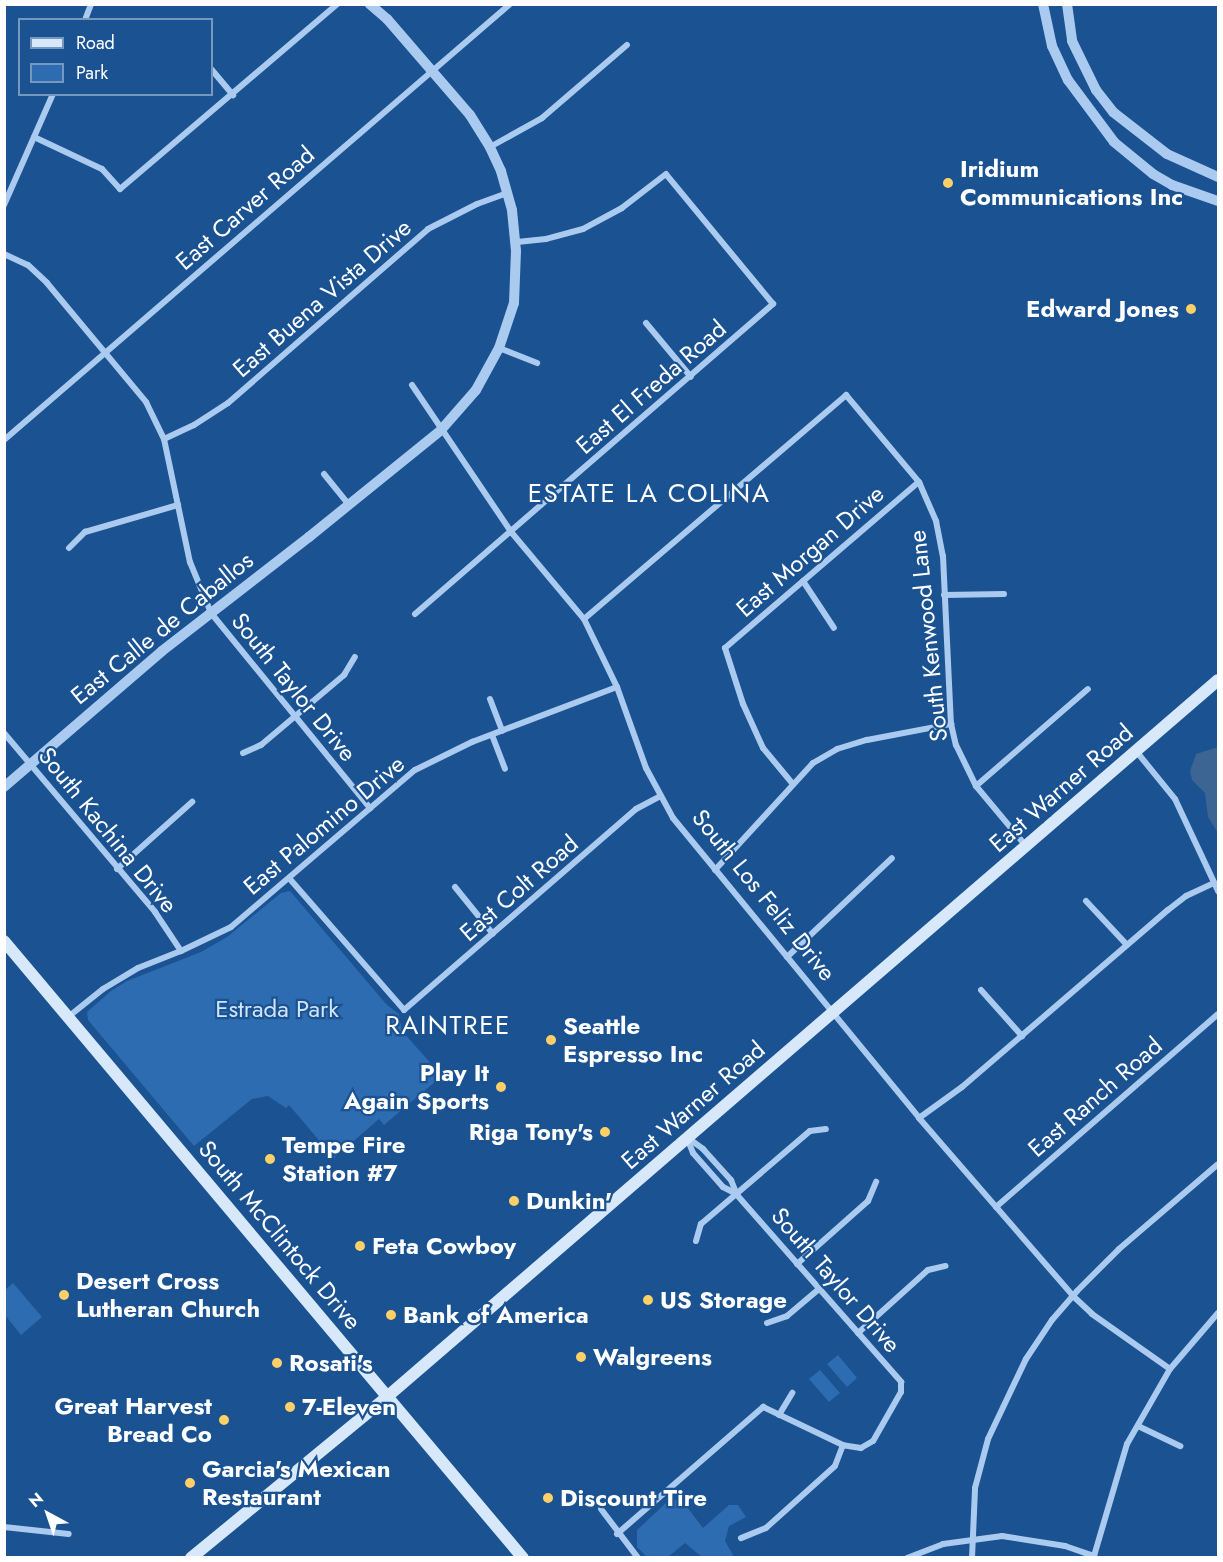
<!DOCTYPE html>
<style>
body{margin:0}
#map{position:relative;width:1223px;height:1562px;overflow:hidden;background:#1a5292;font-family:Jost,sans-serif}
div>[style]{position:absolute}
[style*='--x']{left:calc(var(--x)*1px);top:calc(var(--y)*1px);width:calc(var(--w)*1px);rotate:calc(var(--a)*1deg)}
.green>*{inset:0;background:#2d6cb1}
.water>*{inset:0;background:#3c6593}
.minor>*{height:6px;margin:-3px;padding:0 3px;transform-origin:3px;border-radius:3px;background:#aacbef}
.tertiary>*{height:10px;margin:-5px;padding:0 5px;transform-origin:5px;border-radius:5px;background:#aacbef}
.secondary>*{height:12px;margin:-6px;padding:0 6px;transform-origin:6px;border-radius:6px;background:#d7e8fb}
.dots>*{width:16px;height:16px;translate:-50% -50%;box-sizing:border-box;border:3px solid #1a5292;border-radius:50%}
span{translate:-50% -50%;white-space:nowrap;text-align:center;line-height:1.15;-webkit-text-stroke:4.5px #1a5292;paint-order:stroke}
.poi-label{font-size:24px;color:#fff;font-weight:700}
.left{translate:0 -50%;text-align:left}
.right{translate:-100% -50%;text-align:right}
.street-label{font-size:24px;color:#fff}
.park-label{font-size:24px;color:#d0e5fb}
.neighbourhood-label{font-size:26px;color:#fff;letter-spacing:1.5px}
.frame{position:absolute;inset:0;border:6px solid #fff;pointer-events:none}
.legend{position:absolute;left:18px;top:18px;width:195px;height:78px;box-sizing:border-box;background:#1a5292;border:2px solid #7697be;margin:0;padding:8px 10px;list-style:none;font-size:18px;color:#fff}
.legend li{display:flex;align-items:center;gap:12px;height:30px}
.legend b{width:30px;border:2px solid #7697be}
.north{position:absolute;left:18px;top:1484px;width:60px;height:60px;-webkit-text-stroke:4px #1a5292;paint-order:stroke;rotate:320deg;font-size:16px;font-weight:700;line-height:24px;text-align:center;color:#fff}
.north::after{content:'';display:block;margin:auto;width:21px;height:27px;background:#fff;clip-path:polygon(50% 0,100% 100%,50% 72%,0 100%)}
</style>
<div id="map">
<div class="green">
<i style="clip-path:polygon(290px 891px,387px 1005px,399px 1014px,402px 1031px,442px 1076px,384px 1125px,379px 1119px,334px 1158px,289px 1105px,286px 1108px,268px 1096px,252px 1099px,194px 1146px,88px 1020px,87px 1012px,111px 991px,127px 981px,201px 952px,227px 937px,281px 893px)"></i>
<i style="clip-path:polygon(13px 1283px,42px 1317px,21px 1335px,5px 1315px,5px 1290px)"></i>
<i style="clip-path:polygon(838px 1355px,857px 1378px,847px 1387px,827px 1364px)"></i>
<i style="clip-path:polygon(820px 1370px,840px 1393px,829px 1402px,809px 1379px)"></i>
<i style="clip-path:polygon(681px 1499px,703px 1528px,729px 1505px,738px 1505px,746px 1517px,729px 1526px,725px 1541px,734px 1557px,702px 1557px,685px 1543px,668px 1557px,647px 1557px,637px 1547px,637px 1530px,667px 1502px)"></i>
</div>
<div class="water">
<i style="clip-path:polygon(1218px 747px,1218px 833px,1208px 817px,1205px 793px,1192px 780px,1190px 771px,1196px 754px)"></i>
</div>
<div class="minor">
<i style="--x:85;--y:20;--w:17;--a:-69"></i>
<i style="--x:212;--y:70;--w:33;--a:50"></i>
<i style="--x:34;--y:137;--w:75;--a:25.2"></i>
<i style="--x:102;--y:169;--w:27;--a:48"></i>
<i style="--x:120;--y:189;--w:285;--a:-40.4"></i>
<i style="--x:490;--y:147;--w:60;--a:-29.1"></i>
<i style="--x:542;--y:118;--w:112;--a:-40.7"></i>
<i style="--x:4;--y:205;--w:121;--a:-66.2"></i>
<i style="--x:4;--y:254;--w:26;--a:25"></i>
<i style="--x:28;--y:265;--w:26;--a:43"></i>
<i style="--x:47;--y:283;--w:155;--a:50.2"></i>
<i style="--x:146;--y:402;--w:41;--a:64.1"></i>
<i style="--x:164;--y:439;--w:126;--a:78.1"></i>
<i style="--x:190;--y:562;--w:55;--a:67.6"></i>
<i style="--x:211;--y:613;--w:252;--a:50.8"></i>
<i style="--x:646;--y:323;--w:70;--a:50.2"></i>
<i style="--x:499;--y:348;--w:41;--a:21.5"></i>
<i style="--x:412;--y:385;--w:179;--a:56"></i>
<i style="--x:512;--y:533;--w:112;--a:50.1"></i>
<i style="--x:584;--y:619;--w:76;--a:64.1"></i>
<i style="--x:617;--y:687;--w:86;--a:70.3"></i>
<i style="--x:646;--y:768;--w:57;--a:61.6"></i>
<i style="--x:673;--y:818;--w:388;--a:50.6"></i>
<i style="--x:919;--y:1118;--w:235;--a:49.1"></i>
<i style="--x:1073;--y:1296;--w:26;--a:43"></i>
<i style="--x:1092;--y:1314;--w:95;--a:35.2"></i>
<i style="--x:164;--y:439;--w:33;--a:-25"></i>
<i style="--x:194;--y:425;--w:40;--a:-32.9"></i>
<i style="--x:228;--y:403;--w:265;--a:-41"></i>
<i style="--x:428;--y:229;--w:55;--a:-27"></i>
<i style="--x:477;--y:204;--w:33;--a:-20"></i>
<i style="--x:4;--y:440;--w:668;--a:-40.75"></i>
<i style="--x:324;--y:474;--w:40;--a:51"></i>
<i style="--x:69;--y:548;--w:23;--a:-45"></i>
<i style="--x:85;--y:532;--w:97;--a:-16.2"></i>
<i style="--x:803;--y:581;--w:56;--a:56.6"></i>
<i style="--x:944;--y:595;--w:60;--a:-1"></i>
<i style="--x:415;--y:614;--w:474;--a:-40.9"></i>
<i style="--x:773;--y:304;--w:168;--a:-129.5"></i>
<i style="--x:666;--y:174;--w:56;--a:142.3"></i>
<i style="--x:622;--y:208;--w:44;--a:151.7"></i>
<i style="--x:583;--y:229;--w:38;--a:165"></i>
<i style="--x:546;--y:239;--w:29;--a:174"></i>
<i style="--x:584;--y:619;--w:345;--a:-40.5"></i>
<i style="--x:846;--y:395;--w:114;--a:50"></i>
<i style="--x:919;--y:482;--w:43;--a:66.4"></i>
<i style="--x:936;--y:521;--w:36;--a:79"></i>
<i style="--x:943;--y:556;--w:168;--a:87.3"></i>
<i style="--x:951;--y:724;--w:22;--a:77"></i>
<i style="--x:956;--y:745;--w:46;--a:64"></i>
<i style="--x:976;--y:786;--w:78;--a:50.2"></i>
<i style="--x:490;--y:699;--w:34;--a:69"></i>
<i style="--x:4;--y:733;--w:234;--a:49.8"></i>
<i style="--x:155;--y:912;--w:47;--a:56.3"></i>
<i style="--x:492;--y:735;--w:36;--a:69"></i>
<i style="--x:1136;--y:751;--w:62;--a:50.9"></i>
<i style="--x:1175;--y:799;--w:102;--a:64.9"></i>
<i style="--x:243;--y:753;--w:20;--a:-24"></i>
<i style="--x:261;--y:745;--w:109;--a:-40.1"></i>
<i style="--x:344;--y:675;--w:21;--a:-59"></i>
<i style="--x:792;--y:783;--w:45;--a:-129.6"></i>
<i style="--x:763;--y:748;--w:48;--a:-114.4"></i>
<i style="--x:743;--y:704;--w:59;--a:-107.8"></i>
<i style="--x:725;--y:648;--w:255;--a:-40.6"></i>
<i style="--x:976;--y:786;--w:148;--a:-40.9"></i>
<i style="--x:117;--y:869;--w:101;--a:-41.8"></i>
<i style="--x:715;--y:870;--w:145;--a:-47.5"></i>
<i style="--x:813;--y:763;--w:28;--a:-30"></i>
<i style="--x:837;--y:749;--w:31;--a:-17"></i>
<i style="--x:867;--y:740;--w:86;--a:-10.8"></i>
<i style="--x:289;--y:878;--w:175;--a:48.9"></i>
<i style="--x:404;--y:1010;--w:307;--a:-40.9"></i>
<i style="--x:636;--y:809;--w:26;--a:-28"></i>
<i style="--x:455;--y:887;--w:60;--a:51"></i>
<i style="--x:1086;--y:901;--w:60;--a:47"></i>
<i style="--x:787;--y:957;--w:144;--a:-43.3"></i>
<i style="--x:981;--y:990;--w:62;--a:48.3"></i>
<i style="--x:68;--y:1017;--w:45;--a:-38.7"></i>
<i style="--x:103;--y:989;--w:41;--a:-31"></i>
<i style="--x:138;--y:968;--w:46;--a:-21.6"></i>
<i style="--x:181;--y:951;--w:55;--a:-25.6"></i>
<i style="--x:231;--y:927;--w:242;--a:-40.5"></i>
<i style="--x:415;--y:770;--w:64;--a:-26.2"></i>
<i style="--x:472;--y:742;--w:155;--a:-20.8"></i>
<i style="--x:919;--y:1118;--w:53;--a:-35.8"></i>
<i style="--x:962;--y:1087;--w:272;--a:-40.7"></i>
<i style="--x:1168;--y:910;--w:23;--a:-38"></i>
<i style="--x:1186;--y:896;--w:31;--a:-25"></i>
<i style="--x:687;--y:1138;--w:16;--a:68"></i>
<i style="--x:693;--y:1153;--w:45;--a:48.6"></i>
<i style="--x:723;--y:1187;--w:16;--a:27"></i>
<i style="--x:688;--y:1138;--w:19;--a:36"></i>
<i style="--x:703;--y:1149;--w:42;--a:47.9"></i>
<i style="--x:731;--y:1180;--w:16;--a:68"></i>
<i style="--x:737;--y:1195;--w:249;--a:48.7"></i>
<i style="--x:901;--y:1382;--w:10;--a:90"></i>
<i style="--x:901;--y:1392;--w:56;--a:119.7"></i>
<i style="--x:873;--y:1441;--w:14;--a:150"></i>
<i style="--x:861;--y:1448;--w:18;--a:-171"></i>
<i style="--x:843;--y:1445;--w:22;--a:111"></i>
<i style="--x:835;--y:1466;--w:93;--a:138.1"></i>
<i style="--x:766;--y:1528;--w:27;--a:158"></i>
<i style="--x:996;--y:1207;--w:294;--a:-41"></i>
<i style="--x:696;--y:1241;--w:18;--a:-74"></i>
<i style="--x:701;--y:1224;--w:143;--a:-40.5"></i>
<i style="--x:810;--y:1131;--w:16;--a:-7"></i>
<i style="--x:797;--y:1264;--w:95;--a:-41.6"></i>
<i style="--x:868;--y:1201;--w:21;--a:-67"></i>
<i style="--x:767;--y:1323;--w:21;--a:-19"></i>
<i style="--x:787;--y:1316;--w:42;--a:-40.2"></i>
<i style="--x:858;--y:1333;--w:94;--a:-42"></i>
<i style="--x:928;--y:1270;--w:18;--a:-13"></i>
<i style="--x:779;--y:1415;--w:26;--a:-59"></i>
<i style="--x:1138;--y:1426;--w:47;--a:25.5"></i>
<i style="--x:601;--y:1509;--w:61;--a:52.9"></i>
<i style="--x:4;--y:1527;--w:65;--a:6.1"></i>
<i style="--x:617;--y:1534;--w:194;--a:-41"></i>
<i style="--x:763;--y:1407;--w:89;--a:25.4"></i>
<i style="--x:907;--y:1558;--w:39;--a:-21"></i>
<i style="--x:943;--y:1544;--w:60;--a:-7.7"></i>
<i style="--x:1002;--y:1536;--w:64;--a:9"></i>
<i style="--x:1065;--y:1546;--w:31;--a:19"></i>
<i style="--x:1094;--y:1556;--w:117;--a:-73.6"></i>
<i style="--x:1127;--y:1444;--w:86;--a:-60.2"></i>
<i style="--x:1170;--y:1369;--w:74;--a:-49.4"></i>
<i style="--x:972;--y:1558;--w:70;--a:-87.5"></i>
<i style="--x:975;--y:1488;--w:51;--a:-75.1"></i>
<i style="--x:988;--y:1439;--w:89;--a:-64.6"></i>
<i style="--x:1026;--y:1359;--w:47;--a:-56.3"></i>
<i style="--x:1052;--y:1320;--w:38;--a:-49"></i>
<i style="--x:1077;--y:1291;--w:59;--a:-45"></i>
<i style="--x:1119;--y:1249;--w:130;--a:-40.6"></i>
</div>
<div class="tertiary">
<i style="--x:1043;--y:4;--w:43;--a:77.9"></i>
<i style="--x:1052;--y:46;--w:38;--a:65"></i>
<i style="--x:1068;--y:80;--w:77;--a:53.4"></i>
<i style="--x:1114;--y:142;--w:50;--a:39.4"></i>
<i style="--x:1153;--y:174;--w:22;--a:30"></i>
<i style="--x:1172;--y:185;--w:49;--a:19.2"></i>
<i style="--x:1067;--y:4;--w:37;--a:82"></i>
<i style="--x:1072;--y:41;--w:55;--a:63.9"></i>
<i style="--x:1096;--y:90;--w:28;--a:52"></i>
<i style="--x:1113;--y:112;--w:68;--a:37.9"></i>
<i style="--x:1167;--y:154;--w:56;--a:24.3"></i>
<i style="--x:4;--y:787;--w:208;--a:-40.7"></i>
<i style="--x:162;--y:651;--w:186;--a:-37.8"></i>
<i style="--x:309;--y:537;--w:170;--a:-39"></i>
<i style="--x:441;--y:430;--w:53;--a:-48.8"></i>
<i style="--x:476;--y:390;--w:48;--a:-61.3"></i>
<i style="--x:499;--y:348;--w:47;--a:-71.6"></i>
<i style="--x:514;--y:303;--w:52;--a:-87.8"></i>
<i style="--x:516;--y:251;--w:41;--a:-95.6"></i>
<i style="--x:512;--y:210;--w:41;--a:-105.8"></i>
<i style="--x:501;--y:171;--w:26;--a:-115"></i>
<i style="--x:490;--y:147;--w:38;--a:-122"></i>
<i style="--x:470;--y:115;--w:127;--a:-130.8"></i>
<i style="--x:387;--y:19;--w:23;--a:-139"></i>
</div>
<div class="secondary">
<i style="--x:4;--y:941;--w:806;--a:49.93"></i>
<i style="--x:191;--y:1558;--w:255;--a:-39.4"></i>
<i style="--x:388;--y:1396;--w:1096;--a:-40.78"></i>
</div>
<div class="dots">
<i style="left:948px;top:183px;background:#ffcf68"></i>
<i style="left:1191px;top:309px;background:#ffcf68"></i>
<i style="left:551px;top:1040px;background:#ffcf68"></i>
<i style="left:501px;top:1087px;background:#ffcf68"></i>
<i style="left:605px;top:1132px;background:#ffcf68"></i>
<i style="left:270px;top:1159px;background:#ffcf68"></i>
<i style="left:514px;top:1201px;background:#ffcf68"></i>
<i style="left:360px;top:1246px;background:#ffcf68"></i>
<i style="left:64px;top:1295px;background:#ffcf68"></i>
<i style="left:648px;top:1300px;background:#ffcf68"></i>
<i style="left:391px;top:1315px;background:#ffcf68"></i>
<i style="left:581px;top:1357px;background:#ffcf68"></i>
<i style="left:277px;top:1363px;background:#ffcf68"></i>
<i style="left:290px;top:1407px;background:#ffcf68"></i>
<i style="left:224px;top:1420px;background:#ffcf68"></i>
<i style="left:190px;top:1483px;background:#ffcf68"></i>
<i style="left:548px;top:1498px;background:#ffcf68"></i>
</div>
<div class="poi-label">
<span class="left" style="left:960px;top:183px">Iridium<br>Communications Inc</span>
<span class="right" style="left:1179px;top:309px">Edward Jones</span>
<span class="left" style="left:563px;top:1040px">Seattle<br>Espresso Inc</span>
<span class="right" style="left:489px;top:1087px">Play It<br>Again Sports</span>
<span class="right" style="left:593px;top:1132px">Riga Tony's</span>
<span class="left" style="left:282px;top:1159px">Tempe Fire<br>Station #7</span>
<span class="left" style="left:526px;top:1201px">Dunkin'</span>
<span class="left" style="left:372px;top:1246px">Feta Cowboy</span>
<span class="left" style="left:76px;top:1295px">Desert Cross<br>Lutheran Church</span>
<span class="left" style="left:660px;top:1300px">US Storage</span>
<span class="left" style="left:403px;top:1315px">Bank of America</span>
<span class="left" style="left:593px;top:1357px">Walgreens</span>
<span class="left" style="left:289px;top:1363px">Rosati's</span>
<span class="right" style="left:212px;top:1420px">Great Harvest<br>Bread Co</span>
<span class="left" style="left:302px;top:1407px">7-Eleven</span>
<span class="left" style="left:202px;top:1483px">Garcia's Mexican<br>Restaurant</span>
<span class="left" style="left:560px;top:1498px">Discount Tire</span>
</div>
<div class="street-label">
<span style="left:245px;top:208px;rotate:-41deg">East Carver Road</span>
<span style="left:322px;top:298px;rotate:-41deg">East Buena Vista Drive</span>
<span style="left:651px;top:387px;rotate:-41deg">East El Freda Road</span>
<span style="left:810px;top:551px;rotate:-41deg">East Morgan Drive</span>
<span style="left:162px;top:628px;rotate:-39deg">East Calle de Caballos</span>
<span style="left:928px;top:636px;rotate:-96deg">South Kenwood Lane</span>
<span style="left:294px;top:687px;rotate:51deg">South Taylor Drive</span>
<span style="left:1061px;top:788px;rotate:-41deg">East Warner Road</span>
<span style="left:324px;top:825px;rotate:-40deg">East Palomino Drive</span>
<span style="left:108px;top:830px;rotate:51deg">South Kachina Drive</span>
<span style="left:519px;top:888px;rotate:-41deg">East Colt Road</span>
<span style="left:764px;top:895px;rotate:51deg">South Los Feliz Drive</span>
<span style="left:1095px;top:1097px;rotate:-41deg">East Ranch Road</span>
<span style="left:693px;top:1105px;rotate:-41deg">East Warner Road</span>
<span style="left:280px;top:1235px;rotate:50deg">South McClintock Drive</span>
<span style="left:836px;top:1280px;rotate:49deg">South Taylor Drive</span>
</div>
<div class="park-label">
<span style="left:277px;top:1009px">Estrada Park</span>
</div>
<div class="neighbourhood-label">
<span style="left:649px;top:494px">ESTATE LA COLINA</span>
<span style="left:448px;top:1026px">RAINTREE</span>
</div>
<div class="frame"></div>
<ul class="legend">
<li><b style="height:8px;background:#d7e8fb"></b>Road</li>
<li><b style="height:16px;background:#2d6cb1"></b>Park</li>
</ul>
<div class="north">N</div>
</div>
